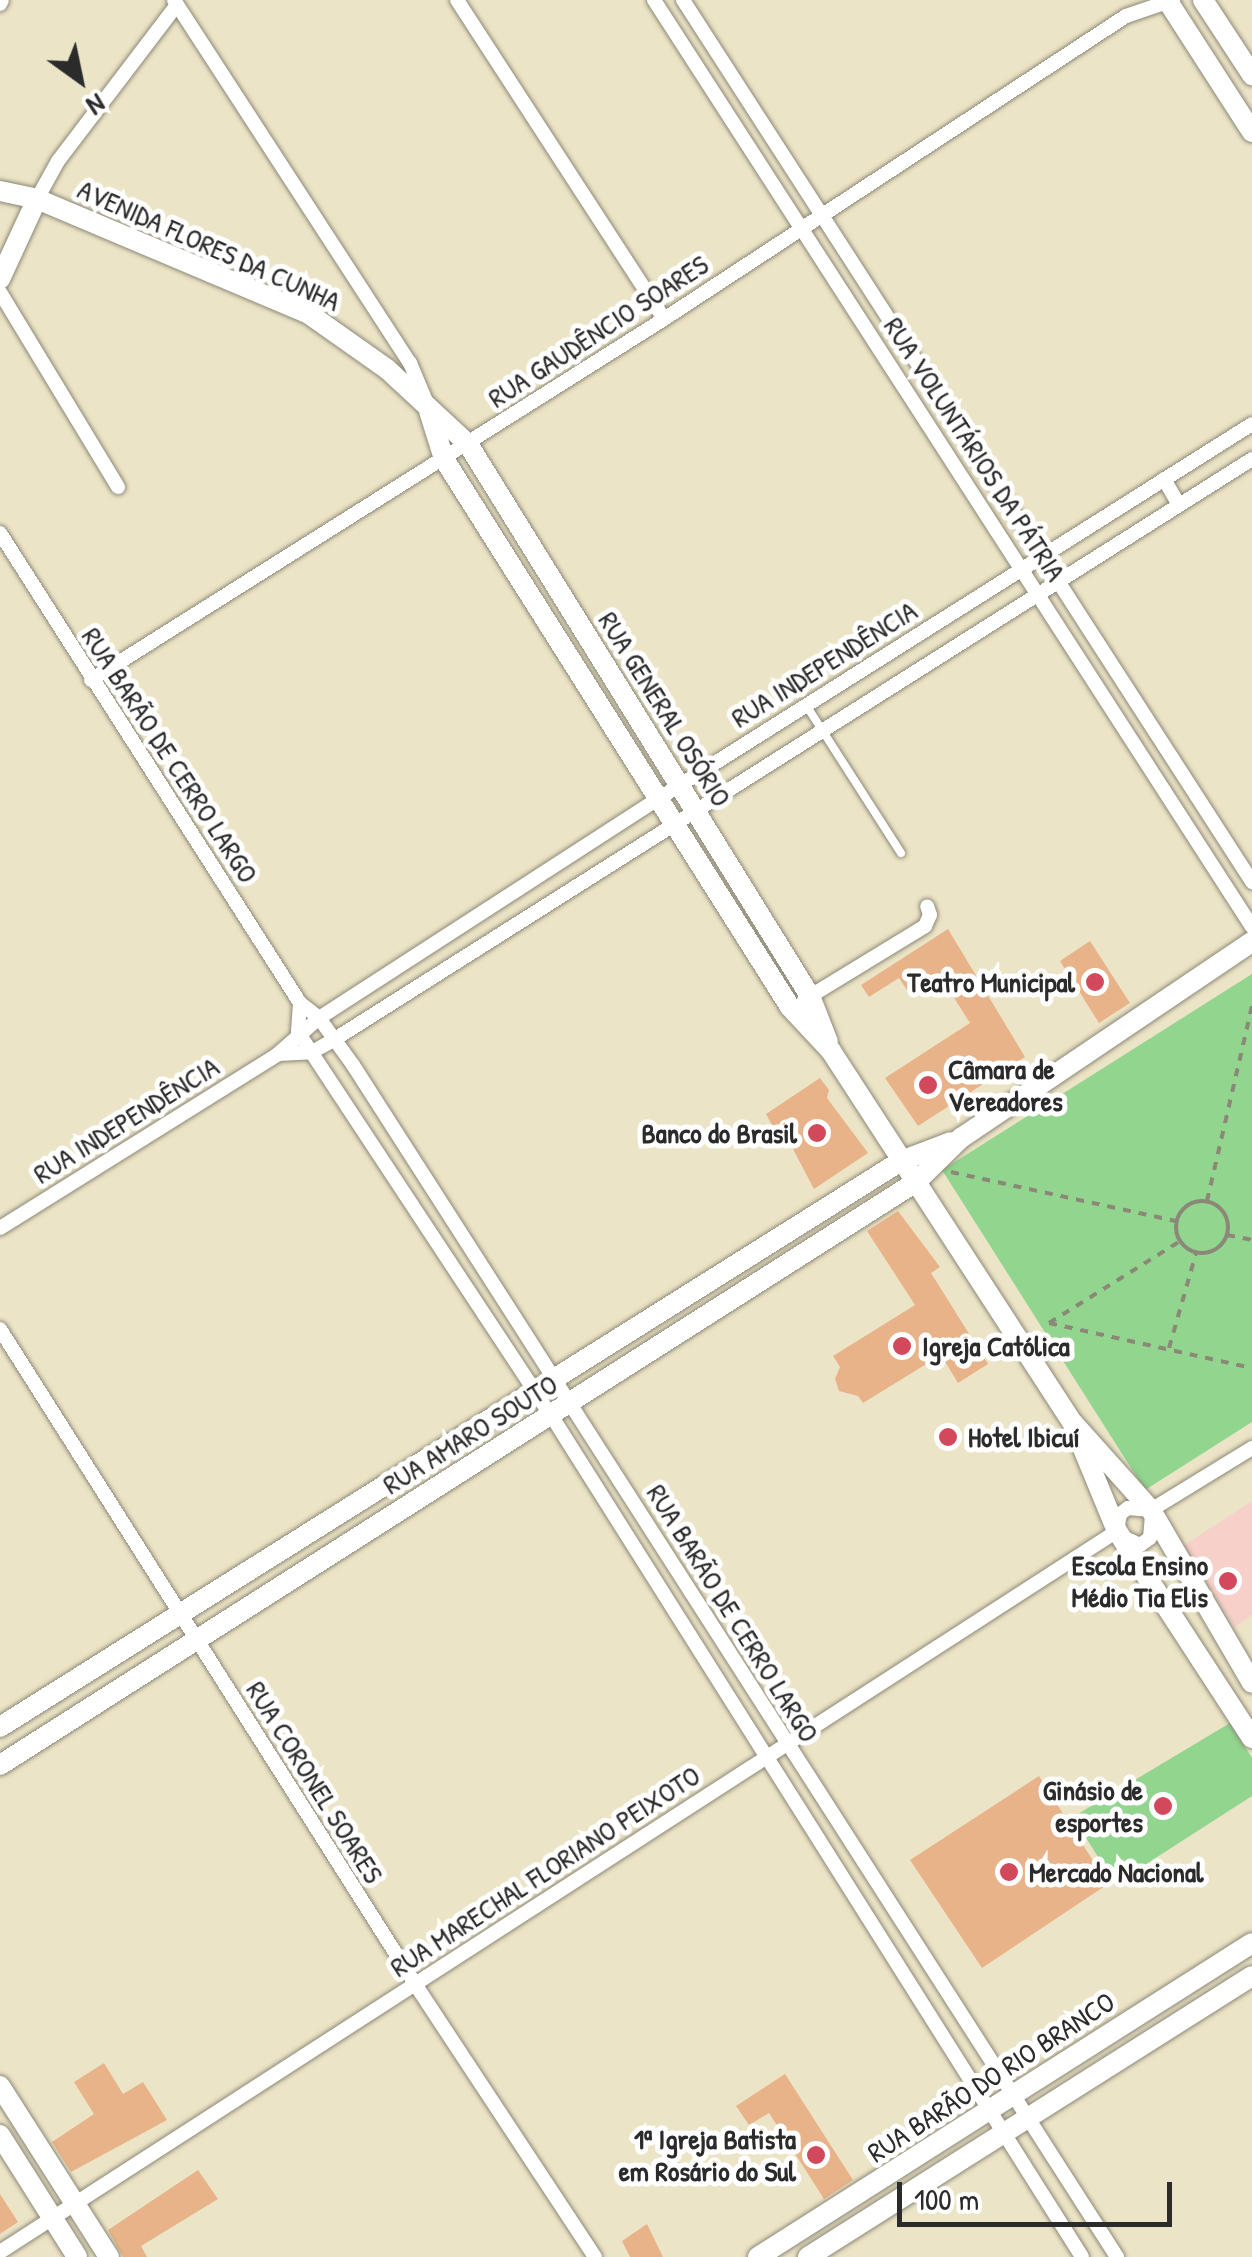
<!DOCTYPE html>
<meta charset="utf-8">
<style>
body{margin:0}
#map{position:relative;width:1252px;height:2257px;overflow:hidden;background:#ece4c6;font-family:"Patrick Hand",sans-serif}
div>[style]{position:absolute}
[style*='--x']{left:calc(var(--x)*1px);top:calc(var(--y)*1px);width:calc(var(--w)*1px);rotate:calc(var(--a)*1deg)}
.built>*{inset:0;background:#f7d0c9}
.green>*{inset:0;background:#91d58e}
.building>*{inset:0;background:#e9b389}
.path>*{height:4px;margin-top:-2px;transform-origin:0;background:repeating-linear-gradient(90deg,#8c8878 0 8px,transparent 0 16px)}
.path>.ring{margin:-2px;padding:0;box-sizing:content-box;background:none;border:4px solid #8c8878;border-radius:50%}
.roads{filter:drop-shadow(0 0 2px #8c8878) drop-shadow(0 0 2px #8c8878)}
.lane>*{height:8px;margin:-4px;padding:0 4px;transform-origin:4px;border-radius:4px;background:#fff}
.street>*{height:14px;margin:-7px;padding:0 7px;transform-origin:7px;border-radius:7px;background:#fff}
.secondary>*{height:20px;margin:-10px;padding:0 10px;transform-origin:10px;border-radius:10px;background:#fff}
.dots>*{width:28px;height:28px;translate:-50% -50%;box-sizing:border-box;border:5px solid #fff;border-radius:50%}
span{translate:-50% -50%;white-space:nowrap;text-align:center;line-height:1.15;-webkit-text-stroke:10px #fff;paint-order:stroke}
.street-label{font-size:28px;color:#2b2b2b}
.poi-label{font-size:28px;color:#2b2b2b;font-weight:700}
.right{translate:-100% -50%;text-align:right}
.left{translate:0 -50%;text-align:left}
.north{position:absolute;left:30px;top:30px;width:100px;height:100px;-webkit-text-stroke:8px #fff;paint-order:stroke;rotate:147deg;font-size:28px;font-weight:700;line-height:40px;text-align:center;color:#2b2b2b}
.north::after{content:'';display:block;margin:auto;width:35px;height:45px;background:#2b2b2b;clip-path:polygon(50% 0,100% 100%,50% 72%,0 100%)}
.scale{position:absolute;left:897px;top:2182px;width:275px;height:45px;box-sizing:border-box;border:5px solid #2b2b2b;border-top:0;padding-left:12px;font-size:30px;line-height:35px;white-space:nowrap;color:#2b2b2b;-webkit-text-stroke:8px #fff;paint-order:stroke}
</style>
<div id="map">
<div class="built">
<i style="clip-path:polygon(1252px 1501px,1252px 1615px,1235px 1627px,1183px 1546px)"></i>
</div>
<div class="green">
<i style="clip-path:polygon(1252px 974px,1252px 1422px,1145px 1490px,942px 1170px)"></i>
<i style="clip-path:polygon(1230px 1723px,1252px 1758px,1252px 1796px,1115px 1884px,1073px 1817px)"></i>
</div>
<div class="building">
<i style="clip-path:polygon(948px 929px,1025px 1057px,918px 1126px,885px 1078px,970px 1023px,939px 974px,909px 993px,899px 978px,869px 997px,861px 985px)"></i>
<i style="clip-path:polygon(1090px 941px,1130px 1003px,1099px 1023px,1060px 961px)"></i>
<i style="clip-path:polygon(820px 1078px,829px 1090px,827px 1098px,868px 1153px,814px 1189px,783px 1130px,772px 1125px,766px 1114px)"></i>
<i style="clip-path:polygon(898px 1211px,940px 1267px,931px 1273px,988px 1364px,958px 1383px,941px 1355px,863px 1403px,858px 1396px,839px 1391px,835px 1379px,840px 1367px,833px 1356px,915px 1305px,867px 1231px)"></i>
<i style="clip-path:polygon(1039px 1776px,1108px 1884px,982px 1968px,910px 1860px)"></i>
<i style="clip-path:polygon(104px 2063px,123px 2094px,143px 2082px,167px 2120px,71px 2172px,52px 2142px,94px 2114px,74px 2082px)"></i>
<i style="clip-path:polygon(785px 2074px,853px 2180px,824px 2199px,769px 2113px,749px 2125px,736px 2106px)"></i>
<i style="clip-path:polygon(198px 2170px,218px 2199px,141px 2246px,147px 2257px,123px 2257px,108px 2230px)"></i>
<i style="clip-path:polygon(0 2194px,18px 2222px,0 2234px)"></i>
<i style="clip-path:polygon(647px 2224px,663px 2257px,630px 2257px,622px 2241px)"></i>
</div>
<div class="path">
<i style="--x:951;--y:1172;--w:230;--a:12.3"></i>
<i class="ring" style="left:1176px;top:1201px;width:48px;height:48px"></i>
<i style="--x:1207;--y:1201;--w:200;--a:-77"></i>
<i style="--x:1227;--y:1235;--w:25;--a:11"></i>
<i style="--x:1049;--y:1323;--w:208;--a:12.5"></i>
<i style="--x:1049;--y:1323;--w:155;--a:-32"></i>
<i style="--x:1169;--y:1348;--w:99;--a:-74.1"></i>
</div>
<div class="roads">
<div class="lane">
<i style="--x:806;--y:705;--w:176;--a:57.3"></i>
</div>
<div class="street">
<i style="--x:174;--y:0;--w:433;--a:57"></i>
<i style="--x:410;--y:363;--w:41;--a:67.2"></i>
<i style="--x:457;--y:0;--w:380;--a:57"></i>
<i style="--x:654;--y:0;--w:1103;--a:57.17"></i>
<i style="--x:683;--y:0;--w:1050;--a:57.17"></i>
<i style="--x:0;--y:4;--w:4;--a:-63"></i>
<i style="--x:37;--y:199;--w:43;--a:-61.1"></i>
<i style="--x:58;--y:161;--w:196;--a:-52.7"></i>
<i style="--x:0;--y:292;--w:228;--a:58.8"></i>
<i style="--x:1164;--y:479;--w:30;--a:60"></i>
<i style="--x:0;--y:533;--w:558;--a:57.45"></i>
<i style="--x:300;--y:1003;--w:24;--a:38"></i>
<i style="--x:319;--y:1018;--w:58;--a:54.1"></i>
<i style="--x:353;--y:1065;--w:1416;--a:57.34"></i>
<i style="--x:91;--y:680;--w:677;--a:-32.21"></i>
<i style="--x:664;--y:319;--w:552;--a:-33.26"></i>
<i style="--x:1126;--y:16;--w:50;--a:-18.8"></i>
<i style="--x:804;--y:1000;--w:142;--a:-31.4"></i>
<i style="--x:925;--y:926;--w:12;--a:-66"></i>
<i style="--x:930;--y:915;--w:9;--a:-108"></i>
<i style="--x:300;--y:1003;--w:29;--a:94"></i>
<i style="--x:298;--y:1032;--w:459;--a:56.6"></i>
<i style="--x:551;--y:1415;--w:995;--a:57.76"></i>
<i style="--x:278;--y:1054;--w:34;--a:-3"></i>
<i style="--x:312;--y:1052;--w:26;--a:-29"></i>
<i style="--x:335;--y:1039;--w:1085;--a:-32.31"></i>
<i style="--x:0;--y:1228;--w:328;--a:-32"></i>
<i style="--x:278;--y:1054;--w:55;--a:-41.3"></i>
<i style="--x:319;--y:1018;--w:404;--a:-32.9"></i>
<i style="--x:658;--y:799;--w:702;--a:-32.26"></i>
<i style="--x:0;--y:1329;--w:775;--a:57.64"></i>
<i style="--x:415;--y:1984;--w:327;--a:56.6"></i>
<i style="--x:1123;--y:1537;--w:19;--a:25"></i>
<i style="--x:1140;--y:1545;--w:12;--a:-35"></i>
<i style="--x:1150;--y:1538;--w:22;--a:-85"></i>
<i style="--x:0;--y:2252;--w:1329;--a:-32.84"></i>
<i style="--x:1117;--y:1531;--w:17;--a:-80"></i>
<i style="--x:1120;--y:1514;--w:10;--a:-37"></i>
<i style="--x:1128;--y:1508;--w:23;--a:5"></i>
<i style="--x:1151;--y:1510;--w:119;--a:-31.5"></i>
</div>
<div class="secondary">
<i style="--x:1167;--y:0;--w:157;--a:57.2"></i>
<i style="--x:1203;--y:0;--w:90;--a:56.8"></i>
<i style="--x:0;--y:191;--w:38;--a:12"></i>
<i style="--x:37;--y:199;--w:295;--a:22.9"></i>
<i style="--x:309;--y:314;--w:95;--a:35.2"></i>
<i style="--x:387;--y:369;--w:110;--a:42.8"></i>
<i style="--x:468;--y:444;--w:649;--a:58.22"></i>
<i style="--x:810;--y:996;--w:49;--a:68.6"></i>
<i style="--x:0;--y:279;--w:88;--a:-65.2"></i>
<i style="--x:429;--y:411;--w:50;--a:72.6"></i>
<i style="--x:444;--y:459;--w:648;--a:57.73"></i>
<i style="--x:790;--y:1007;--w:60;--a:47"></i>
<i style="--x:831;--y:1051;--w:444;--a:57"></i>
<i style="--x:1073;--y:1423;--w:117;--a:48.1"></i>
<i style="--x:1151;--y:1510;--w:200;--a:59.7"></i>
<i style="--x:1079;--y:1439;--w:100;--a:67.6"></i>
<i style="--x:1117;--y:1531;--w:247;--a:56.9"></i>
<i style="--x:0;--y:1727;--w:1064;--a:-32.14"></i>
<i style="--x:901;--y:1161;--w:53;--a:-20.8"></i>
<i style="--x:0;--y:1765;--w:1086;--a:-32.48"></i>
<i style="--x:916;--y:1182;--w:63;--a:-44.4"></i>
<i style="--x:961;--y:1138;--w:351;--a:-34"></i>
<i style="--x:0;--y:2086;--w:203;--a:57.5"></i>
<i style="--x:0;--y:2135;--w:144;--a:57.7"></i>
<i style="--x:758;--y:2257;--w:585;--a:-32.44"></i>
<i style="--x:808;--y:2257;--w:525;--a:-32.33"></i>
</div>
</div>
<div class="dots">
<i style="left:1095px;top:982px;background:#d1495b"></i>
<i style="left:928px;top:1085px;background:#d1495b"></i>
<i style="left:817px;top:1133px;background:#d1495b"></i>
<i style="left:902px;top:1346px;background:#d1495b"></i>
<i style="left:948px;top:1437px;background:#d1495b"></i>
<i style="left:1228px;top:1581px;background:#d1495b"></i>
<i style="left:1163px;top:1806px;background:#d1495b"></i>
<i style="left:1009px;top:1872px;background:#d1495b"></i>
<i style="left:816px;top:2155px;background:#d1495b"></i>
</div>
<div class="street-label">
<span style="left:209px;top:245px;rotate:24deg">AVENIDA FLORES DA CUNHA</span>
<span style="left:598px;top:331px;rotate:-33deg">RUA GAUDÊNCIO SOARES</span>
<span style="left:975px;top:449px;rotate:57deg">RUA VOLUNTÁRIOS DA PÁTRIA</span>
<span style="left:824px;top:664px;rotate:-32deg">RUA INDEPENDÊNCIA</span>
<span style="left:665px;top:709px;rotate:58deg">RUA GENERAL OSÓRIO</span>
<span style="left:170px;top:755px;rotate:57deg">RUA BARÃO DE CERRO LARGO</span>
<span style="left:126px;top:1120px;rotate:-32deg">RUA INDEPENDÊNCIA</span>
<span style="left:470px;top:1434px;rotate:-32deg">RUA AMARO SOUTO</span>
<span style="left:733px;top:1613px;rotate:58deg">RUA BARÃO DE CERRO LARGO</span>
<span style="left:315px;top:1782px;rotate:58deg">RUA CORONEL SOARES</span>
<span style="left:545px;top:1871px;rotate:-33deg">RUA MARECHAL FLORIANO PEIXOTO</span>
<span style="left:991px;top:2077px;rotate:-33deg">RUA BARÃO DO RIO BRANCO</span>
</div>
<div class="poi-label">
<span class="right" style="left:1075px;top:982px">Teatro Municipal</span>
<span class="left" style="left:948px;top:1085px">Câmara de<br>Vereadores</span>
<span class="right" style="left:797px;top:1133px">Banco do Brasil</span>
<span class="left" style="left:922px;top:1346px">Igreja Católica</span>
<span class="left" style="left:968px;top:1437px">Hotel Ibicuí</span>
<span class="right" style="left:1208px;top:1581px">Escola Ensino<br>Médio Tia Elis</span>
<span class="right" style="left:1143px;top:1806px">Ginásio de<br>esportes</span>
<span class="left" style="left:1029px;top:1872px">Mercado Nacional</span>
<span class="right" style="left:796px;top:2155px">1ª Igreja Batista<br>em Rosário do Sul</span>
</div>
<div class="north">N</div>
<div class="scale">100 m</div>
</div>
